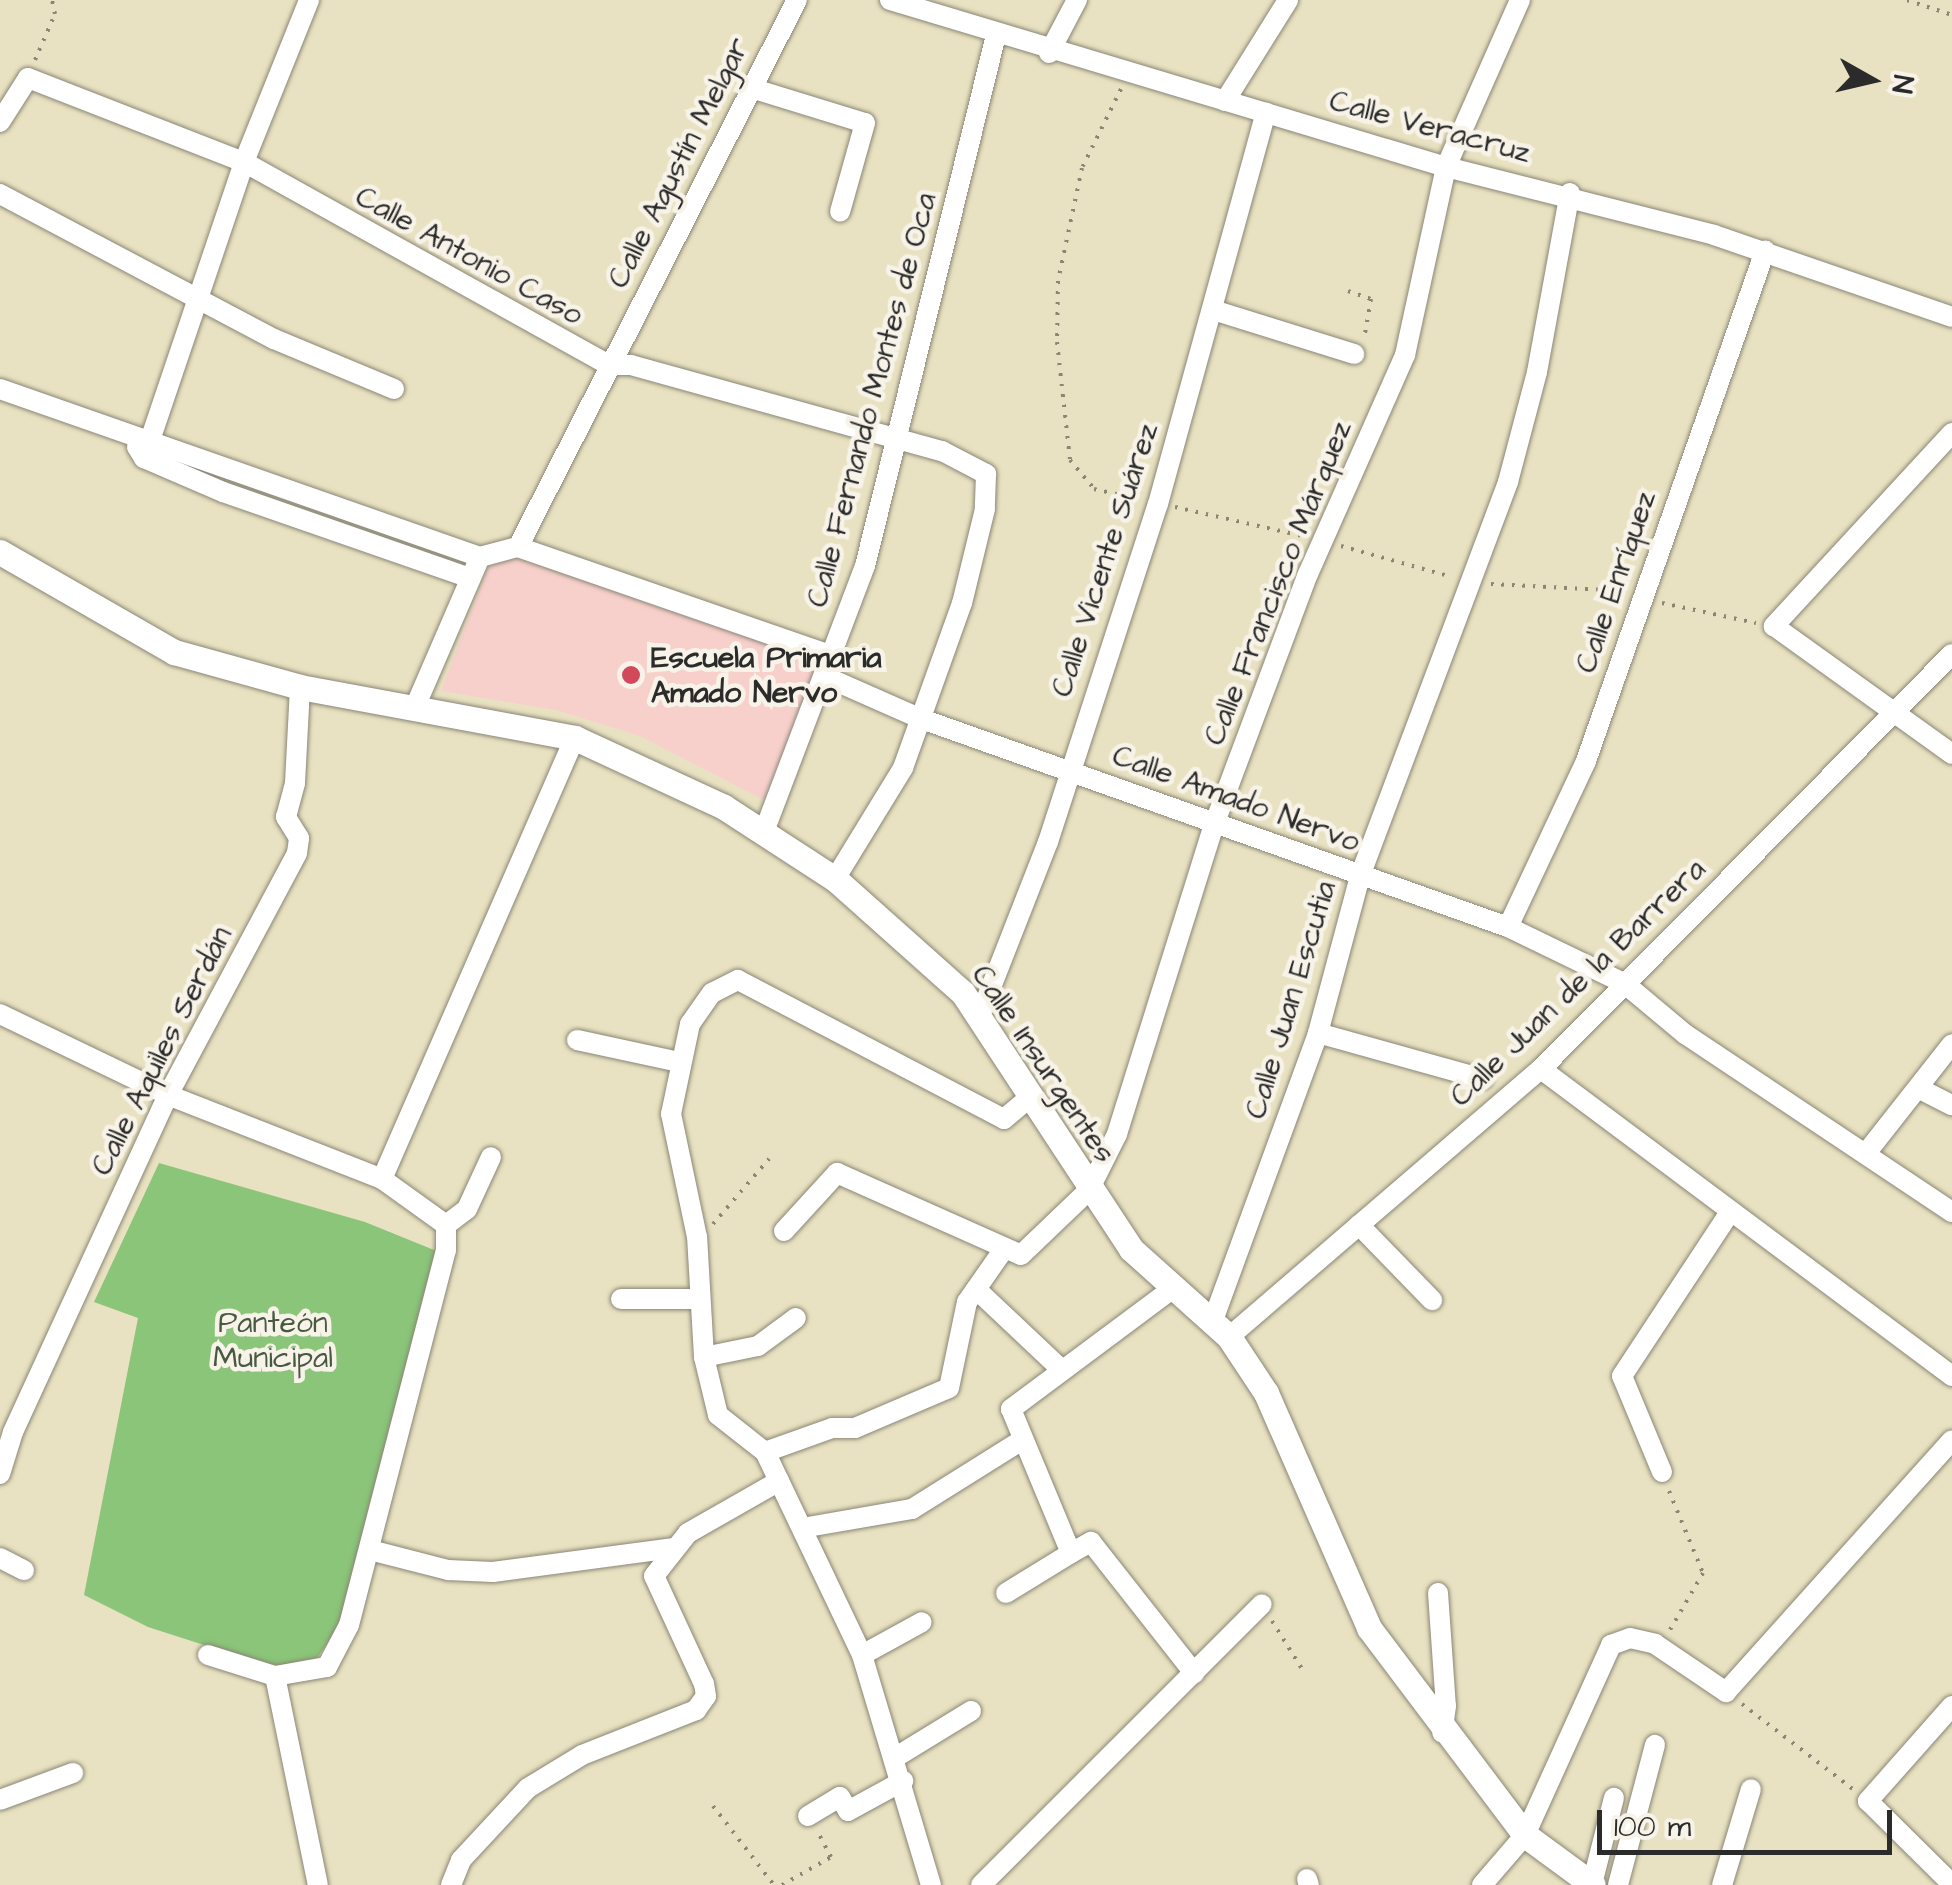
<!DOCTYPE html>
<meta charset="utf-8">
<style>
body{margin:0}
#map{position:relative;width:1952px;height:1885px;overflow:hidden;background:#e9e2c2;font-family:"Architects Daughter",sans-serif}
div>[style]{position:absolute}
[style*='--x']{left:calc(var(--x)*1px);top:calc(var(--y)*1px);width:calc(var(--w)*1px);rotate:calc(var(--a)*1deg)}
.built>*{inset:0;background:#f7d0cc}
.green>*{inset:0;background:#8ac579}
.path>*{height:4px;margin-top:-2px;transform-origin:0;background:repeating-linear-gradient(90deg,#8a8676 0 2.5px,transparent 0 10.5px)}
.roads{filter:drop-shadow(0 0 2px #8a8676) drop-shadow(0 0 2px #8a8676)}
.minor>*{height:20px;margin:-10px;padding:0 10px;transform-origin:10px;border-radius:10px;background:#fff}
.major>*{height:25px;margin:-12.5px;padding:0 12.5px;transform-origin:12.5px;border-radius:12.5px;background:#fff}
.dots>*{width:28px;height:28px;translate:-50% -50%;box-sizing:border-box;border:5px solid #f7f3e8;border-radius:50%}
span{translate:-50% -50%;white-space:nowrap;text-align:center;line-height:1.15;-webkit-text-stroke:9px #f7f3e8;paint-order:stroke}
.street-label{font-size:30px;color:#2b2b2b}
.poi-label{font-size:30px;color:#2b2b2b;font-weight:700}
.left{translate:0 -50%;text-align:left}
.park-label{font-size:30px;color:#485942}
.north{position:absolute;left:1822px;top:30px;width:100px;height:100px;-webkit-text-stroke:8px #f7f3e8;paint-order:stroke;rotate:98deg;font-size:28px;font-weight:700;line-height:40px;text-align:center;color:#2b2b2b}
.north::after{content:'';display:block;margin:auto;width:35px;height:45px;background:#2b2b2b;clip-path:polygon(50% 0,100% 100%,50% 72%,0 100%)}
.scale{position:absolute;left:1597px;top:1810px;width:295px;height:45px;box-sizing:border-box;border:5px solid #2b2b2b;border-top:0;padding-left:12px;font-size:30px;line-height:35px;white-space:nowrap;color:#2b2b2b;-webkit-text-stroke:8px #f7f3e8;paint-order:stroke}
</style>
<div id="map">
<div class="built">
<i style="clip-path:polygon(512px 556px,822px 659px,764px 800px,640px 736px,556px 710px,441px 691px,490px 562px)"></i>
</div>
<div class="green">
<i style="clip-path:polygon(159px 1163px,365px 1222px,439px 1252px,342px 1623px,317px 1658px,272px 1667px,148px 1627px,84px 1595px,138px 1318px,94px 1302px)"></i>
</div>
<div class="path">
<i style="--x:1907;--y:0;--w:47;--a:18.4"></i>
<i style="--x:35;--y:60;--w:50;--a:-66.5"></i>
<i style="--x:55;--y:14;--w:14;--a:-102"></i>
<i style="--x:1121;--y:89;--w:88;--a:116.3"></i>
<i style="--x:1082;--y:168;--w:116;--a:102"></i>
<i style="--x:1058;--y:281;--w:61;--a:90.9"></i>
<i style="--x:1057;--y:342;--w:119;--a:83.7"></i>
<i style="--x:1070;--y:460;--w:38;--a:50"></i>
<i style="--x:1094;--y:489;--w:49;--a:12.9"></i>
<i style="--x:1348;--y:291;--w:24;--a:19"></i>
<i style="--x:1371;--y:299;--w:41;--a:99.9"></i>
<i style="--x:1175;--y:507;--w:131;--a:12.8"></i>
<i style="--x:1341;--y:546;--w:115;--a:15.6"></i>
<i style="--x:1491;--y:584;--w:134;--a:3"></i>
<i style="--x:1662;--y:603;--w:96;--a:12"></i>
<i style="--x:713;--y:1224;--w:86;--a:-49.3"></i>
<i style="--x:1669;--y:1491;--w:89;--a:67.5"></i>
<i style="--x:1703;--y:1573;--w:66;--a:120.1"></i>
<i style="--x:1272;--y:1621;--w:60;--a:57.9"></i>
<i style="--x:1742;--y:1704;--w:141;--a:37.5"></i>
<i style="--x:713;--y:1806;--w:100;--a:52.3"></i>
<i style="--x:782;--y:1885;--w:56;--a:-29.7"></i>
<i style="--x:831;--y:1857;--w:27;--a:-118"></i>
</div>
<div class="roads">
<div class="minor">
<i style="--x:890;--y:0;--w:581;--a:16.72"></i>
<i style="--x:1446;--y:167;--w:276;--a:14.2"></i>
<i style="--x:1714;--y:235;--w:252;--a:19"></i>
<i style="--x:1049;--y:53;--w:60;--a:-62.2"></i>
<i style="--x:751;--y:88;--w:119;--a:17.1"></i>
<i style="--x:865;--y:123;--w:92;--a:105.7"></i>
<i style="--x:1225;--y:101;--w:119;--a:-58"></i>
<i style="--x:0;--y:122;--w:52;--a:-57.5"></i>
<i style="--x:28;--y:78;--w:232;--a:21.3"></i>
<i style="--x:244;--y:162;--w:417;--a:29.1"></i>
<i style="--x:608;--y:365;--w:23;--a:0"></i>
<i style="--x:631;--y:365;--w:323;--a:15.5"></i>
<i style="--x:942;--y:451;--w:50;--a:27.6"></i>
<i style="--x:986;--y:474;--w:35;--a:92"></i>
<i style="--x:985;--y:509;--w:97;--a:103.7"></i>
<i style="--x:962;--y:603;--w:175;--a:109.7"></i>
<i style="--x:903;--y:768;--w:130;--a:121.5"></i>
<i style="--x:0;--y:194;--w:310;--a:27.9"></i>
<i style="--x:274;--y:339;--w:130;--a:22.6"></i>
<i style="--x:1213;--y:310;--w:148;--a:17.3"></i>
<i style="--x:0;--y:389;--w:509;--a:19.29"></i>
<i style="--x:1952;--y:433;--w:263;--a:132.7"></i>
<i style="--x:1774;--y:626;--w:219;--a:35.7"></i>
<i style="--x:137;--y:447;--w:13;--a:58"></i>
<i style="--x:144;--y:458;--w:86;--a:23.3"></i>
<i style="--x:223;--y:492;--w:262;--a:19.2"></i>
<i style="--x:144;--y:458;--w:312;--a:-71.3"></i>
<i style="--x:244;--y:162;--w:175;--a:-68.1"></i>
<i style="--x:518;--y:547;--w:333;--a:19.1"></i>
<i style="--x:826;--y:677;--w:102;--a:23.8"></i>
<i style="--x:919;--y:718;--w:625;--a:19.54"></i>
<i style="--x:1508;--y:927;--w:129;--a:25.8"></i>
<i style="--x:1624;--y:983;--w:80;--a:39.9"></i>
<i style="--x:1685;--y:1034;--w:321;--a:33.7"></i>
<i style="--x:415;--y:707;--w:163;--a:-66.6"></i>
<i style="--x:480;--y:557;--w:39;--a:-15"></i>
<i style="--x:518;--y:547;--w:614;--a:-62.98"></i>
<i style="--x:765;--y:829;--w:281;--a:-69.2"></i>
<i style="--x:865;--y:566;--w:547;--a:-76.14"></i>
<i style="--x:1508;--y:927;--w:183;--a:-64.8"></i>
<i style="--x:1586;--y:761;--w:541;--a:-70.66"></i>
<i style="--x:0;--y:1014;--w:187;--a:25.7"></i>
<i style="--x:168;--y:1095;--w:230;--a:21.4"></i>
<i style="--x:382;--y:1179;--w:79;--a:35.7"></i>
<i style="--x:979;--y:1018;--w:189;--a:-68.6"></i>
<i style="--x:1048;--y:842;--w:355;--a:-72"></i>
<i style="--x:1158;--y:504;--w:406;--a:-74.6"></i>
<i style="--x:1318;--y:1033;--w:171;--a:15.6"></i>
<i style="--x:577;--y:1040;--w:104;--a:12.2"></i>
<i style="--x:1541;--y:1069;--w:513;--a:36.76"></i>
<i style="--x:1918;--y:1088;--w:38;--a:27"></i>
<i style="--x:1867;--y:1152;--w:137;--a:-51.8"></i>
<i style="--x:382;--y:1179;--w:481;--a:-66.4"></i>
<i style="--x:446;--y:1225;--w:26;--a:-37"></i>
<i style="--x:467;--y:1209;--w:57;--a:-65.2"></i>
<i style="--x:1359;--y:1225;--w:105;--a:45.8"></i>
<i style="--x:784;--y:1231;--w:79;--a:-47.6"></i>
<i style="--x:837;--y:1173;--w:201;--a:24"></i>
<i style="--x:1021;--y:1255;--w:94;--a:-43.7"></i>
<i style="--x:1089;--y:1190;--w:63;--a:-63.4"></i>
<i style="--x:1117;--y:1134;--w:324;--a:-72.6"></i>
<i style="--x:1214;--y:825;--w:268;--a:-69.5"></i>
<i style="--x:1308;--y:574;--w:240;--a:-66.1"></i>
<i style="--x:1405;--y:355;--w:192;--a:-77.7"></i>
<i style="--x:1446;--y:167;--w:183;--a:-66.1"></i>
<i style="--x:976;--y:1289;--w:118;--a:43.3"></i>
<i style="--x:1172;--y:1289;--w:201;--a:143.3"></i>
<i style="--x:1011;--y:1409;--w:156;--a:67.4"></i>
<i style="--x:1071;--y:1553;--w:23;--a:-29"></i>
<i style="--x:1091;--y:1542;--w:167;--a:51.8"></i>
<i style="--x:621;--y:1299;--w:79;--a:0"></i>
<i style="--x:1212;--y:1323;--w:309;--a:-69.9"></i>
<i style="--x:1318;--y:1033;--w:163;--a:-75"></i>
<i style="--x:1360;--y:876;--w:421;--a:-69.4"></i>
<i style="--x:1508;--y:482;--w:114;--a:-75.2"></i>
<i style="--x:1537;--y:372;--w:182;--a:-79.6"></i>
<i style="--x:1229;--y:1337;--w:411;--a:-40.7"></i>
<i style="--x:1541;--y:1069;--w:584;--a:-45.28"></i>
<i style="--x:704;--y:1357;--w:55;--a:-11.5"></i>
<i style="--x:758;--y:1346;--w:47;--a:-36.4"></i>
<i style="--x:765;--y:1452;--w:71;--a:-19.7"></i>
<i style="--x:832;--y:1428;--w:23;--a:0"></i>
<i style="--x:855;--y:1428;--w:102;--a:-23.1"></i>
<i style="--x:949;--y:1388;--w:88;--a:-78.2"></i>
<i style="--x:967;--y:1302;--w:65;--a:-55.1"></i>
<i style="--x:1662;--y:1472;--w:104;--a:-112.6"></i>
<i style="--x:1622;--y:1376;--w:196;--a:-56.6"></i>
<i style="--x:0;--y:1474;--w:44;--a:-72.8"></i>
<i style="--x:13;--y:1432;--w:371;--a:-65.3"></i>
<i style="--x:168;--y:1095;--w:274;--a:-61.9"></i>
<i style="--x:297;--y:853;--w:15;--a:-82"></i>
<i style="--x:299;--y:838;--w:25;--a:-122"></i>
<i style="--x:286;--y:817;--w:35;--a:-75"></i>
<i style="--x:295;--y:783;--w:96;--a:-87"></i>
<i style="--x:802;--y:1528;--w:112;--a:-9.8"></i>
<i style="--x:912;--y:1509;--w:130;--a:-32.1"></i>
<i style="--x:370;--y:1550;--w:81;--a:14.4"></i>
<i style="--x:448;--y:1570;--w:45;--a:2.5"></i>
<i style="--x:493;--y:1572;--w:183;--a:-7.6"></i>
<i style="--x:0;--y:1558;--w:27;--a:27"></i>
<i style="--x:1006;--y:1593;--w:76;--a:-31.6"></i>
<i style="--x:1438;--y:1593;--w:113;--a:86"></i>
<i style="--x:1446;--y:1706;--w:27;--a:98"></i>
<i style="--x:208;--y:1655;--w:70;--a:17.4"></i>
<i style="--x:275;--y:1676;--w:213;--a:78.4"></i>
<i style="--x:862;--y:1655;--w:68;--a:-28.8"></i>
<i style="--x:275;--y:1676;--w:53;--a:-9.8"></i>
<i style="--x:327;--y:1667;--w:47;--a:-62.4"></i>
<i style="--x:349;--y:1625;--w:387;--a:-75.5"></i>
<i style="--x:446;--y:1250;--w:25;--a:-90"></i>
<i style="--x:1952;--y:1706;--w:127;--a:131.5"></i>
<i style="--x:1868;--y:1801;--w:118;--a:44.7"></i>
<i style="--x:896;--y:1757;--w:88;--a:-31.5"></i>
<i style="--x:0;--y:1800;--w:78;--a:-20.3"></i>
<i style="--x:808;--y:1816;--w:37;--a:-31"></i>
<i style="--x:840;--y:1797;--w:16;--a:60"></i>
<i style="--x:848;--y:1811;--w:63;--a:-28.6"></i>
<i style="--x:1307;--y:1879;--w:6;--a:72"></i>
<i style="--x:1592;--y:1884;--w:89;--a:-75.7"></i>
<i style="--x:451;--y:1885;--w:27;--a:-68"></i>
<i style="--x:461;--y:1860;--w:98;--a:-47.1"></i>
<i style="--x:528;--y:1788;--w:63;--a:-31.4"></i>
<i style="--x:582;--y:1755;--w:123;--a:-21.5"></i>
<i style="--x:696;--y:1710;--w:17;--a:-54"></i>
<i style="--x:706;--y:1696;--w:12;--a:-99"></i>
<i style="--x:704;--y:1684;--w:119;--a:-114.8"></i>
<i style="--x:654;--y:1576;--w:55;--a:-51.7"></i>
<i style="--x:688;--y:1533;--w:105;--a:-29.7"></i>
<i style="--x:931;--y:1885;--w:240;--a:-106.7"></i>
<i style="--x:862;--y:1655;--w:225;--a:-115.5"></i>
<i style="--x:765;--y:1452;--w:60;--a:-141.8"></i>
<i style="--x:718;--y:1415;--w:60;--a:-103.6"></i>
<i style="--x:704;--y:1357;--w:120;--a:-93.3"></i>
<i style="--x:697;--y:1237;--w:126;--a:-101.9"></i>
<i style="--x:671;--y:1114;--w:92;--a:-78.1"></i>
<i style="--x:690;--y:1024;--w:38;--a:-55"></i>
<i style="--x:712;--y:993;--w:29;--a:-27"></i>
<i style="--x:738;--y:980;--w:300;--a:27.6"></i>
<i style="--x:1004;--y:1119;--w:34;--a:-40"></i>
<i style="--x:981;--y:1885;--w:397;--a:-45"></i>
<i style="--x:1482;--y:1885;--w:66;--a:-49.3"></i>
<i style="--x:1525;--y:1835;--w:209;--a:-65.6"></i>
<i style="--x:1611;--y:1645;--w:20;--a:-20"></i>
<i style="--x:1630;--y:1638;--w:26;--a:13"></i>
<i style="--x:1655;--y:1644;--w:86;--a:34.1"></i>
<i style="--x:1726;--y:1692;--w:338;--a:-48.1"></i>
<i style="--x:1618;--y:1885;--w:145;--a:-75.2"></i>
<i style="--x:1722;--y:1885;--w:100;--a:-73.2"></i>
</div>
<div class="major">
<i style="--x:0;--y:552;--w:201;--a:29.9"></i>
<i style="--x:174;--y:652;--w:131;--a:15.5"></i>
<i style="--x:300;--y:687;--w:280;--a:10.5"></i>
<i style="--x:575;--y:738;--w:164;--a:24.8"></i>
<i style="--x:724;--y:807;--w:132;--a:33"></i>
<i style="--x:835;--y:879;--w:171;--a:41.7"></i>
<i style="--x:963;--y:993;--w:306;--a:56.7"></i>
<i style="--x:1131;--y:1249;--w:132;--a:41.9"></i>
<i style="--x:1229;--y:1337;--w:67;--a:56.5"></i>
<i style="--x:1266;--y:1393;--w:257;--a:66.3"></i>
<i style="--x:1369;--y:1628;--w:259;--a:53"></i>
<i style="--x:1525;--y:1835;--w:84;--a:36.3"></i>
</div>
</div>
<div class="dots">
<i style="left:631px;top:675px;background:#d1495b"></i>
</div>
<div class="street-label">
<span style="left:1430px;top:127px;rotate:15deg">Calle Veracruz</span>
<span style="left:679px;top:163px;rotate:-63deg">Calle Agustín Melgar</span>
<span style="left:469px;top:256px;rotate:29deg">Calle Antonio Caso</span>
<span style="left:872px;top:400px;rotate:-75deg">Calle Fernando Montes de Oca</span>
<span style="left:1105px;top:560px;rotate:-72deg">Calle Vicente Suárez</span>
<span style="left:1616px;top:582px;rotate:-71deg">Calle Enríquez</span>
<span style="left:1278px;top:583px;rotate:-68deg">Calle Francisco Márquez</span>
<span style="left:1236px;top:799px;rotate:20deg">Calle Amado Nervo</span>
<span style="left:1578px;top:983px;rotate:-44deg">Calle Juan de la Barrera</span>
<span style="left:1291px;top:1000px;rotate:-73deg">Calle Juan Escutia</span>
<span style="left:162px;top:1051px;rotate:-63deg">Calle Aquiles Serdán</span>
<span style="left:1043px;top:1064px;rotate:56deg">Calle Insurgentes</span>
</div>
<div class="poi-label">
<span class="left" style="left:651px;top:675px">Escuela Primaria<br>Amado Nervo</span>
</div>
<div class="park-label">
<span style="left:273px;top:1340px">Panteón<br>Municipal</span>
</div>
<div class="north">N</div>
<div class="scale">100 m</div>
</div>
